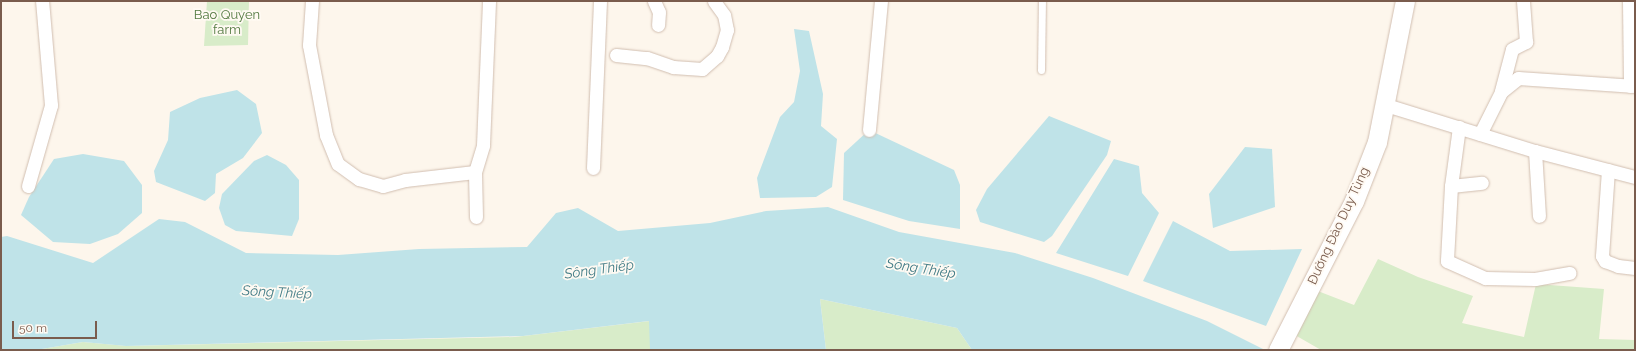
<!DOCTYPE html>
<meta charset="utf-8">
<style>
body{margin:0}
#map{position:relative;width:1636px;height:351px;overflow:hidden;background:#fdf6ec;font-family:Raleway,sans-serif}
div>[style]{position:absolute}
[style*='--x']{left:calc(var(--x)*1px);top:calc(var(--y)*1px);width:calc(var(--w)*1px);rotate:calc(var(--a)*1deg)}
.green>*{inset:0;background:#d8ecc9}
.water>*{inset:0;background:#bfe3e8}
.roads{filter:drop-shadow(0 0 1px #d1beb0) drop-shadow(0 0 1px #d1beb0)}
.lane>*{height:7px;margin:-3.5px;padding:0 3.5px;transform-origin:3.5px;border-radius:3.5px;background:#fff}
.street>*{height:13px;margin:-6.5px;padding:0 6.5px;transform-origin:6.5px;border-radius:6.5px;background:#fff}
.secondary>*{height:19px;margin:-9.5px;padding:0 9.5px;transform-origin:9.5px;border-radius:9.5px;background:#fff}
span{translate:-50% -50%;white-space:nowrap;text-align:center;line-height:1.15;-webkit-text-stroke:3.5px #fffaf3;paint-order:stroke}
.park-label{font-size:13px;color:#537a41}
.street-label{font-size:13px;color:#7a5c4d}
.water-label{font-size:14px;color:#437c86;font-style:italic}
.frame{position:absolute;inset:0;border:2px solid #7a5c4d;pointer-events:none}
.scale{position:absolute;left:12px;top:321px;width:85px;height:18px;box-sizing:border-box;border:2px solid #7a5c4d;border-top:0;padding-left:5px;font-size:12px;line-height:14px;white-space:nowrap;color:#7a5c4d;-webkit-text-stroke:3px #fffaf3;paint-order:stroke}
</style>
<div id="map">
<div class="green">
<i style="clip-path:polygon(207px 1px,249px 1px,248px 45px,204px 46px)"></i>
<i style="clip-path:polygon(1378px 259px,1418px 277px,1473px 296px,1462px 323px,1524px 337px,1536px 284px,1604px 289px,1599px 339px,1635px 340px,1635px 350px,1321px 350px,1288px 331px,1310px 288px,1354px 305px)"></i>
<i style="clip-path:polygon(820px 299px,957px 328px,972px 350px,826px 350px)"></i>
<i style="clip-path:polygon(650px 321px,650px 350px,36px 350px,83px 342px,127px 346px,515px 337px)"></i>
</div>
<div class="water">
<i style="clip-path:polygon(794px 29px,809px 31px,823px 94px,821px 126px,837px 139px,832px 187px,816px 197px,760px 198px,757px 178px,780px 117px,794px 102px,800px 71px)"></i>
<i style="clip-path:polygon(237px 90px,256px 104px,262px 133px,243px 158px,216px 174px,215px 193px,205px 201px,156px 182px,154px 171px,168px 140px,170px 112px,200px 98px)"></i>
<i style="clip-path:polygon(1049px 116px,1111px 141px,1107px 155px,1052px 236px,1044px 242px,980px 222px,976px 210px,987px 189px)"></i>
<i style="clip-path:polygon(869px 130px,954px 170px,960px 185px,960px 229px,909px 221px,843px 200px,844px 153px)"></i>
<i style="clip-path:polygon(1245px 147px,1272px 149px,1275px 207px,1213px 228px,1209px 194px)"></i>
<i style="clip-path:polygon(83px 154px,124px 161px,142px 185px,142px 213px,118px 234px,90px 244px,53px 242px,21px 215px,29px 197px,54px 159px)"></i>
<i style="clip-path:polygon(267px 155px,286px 165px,299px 180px,299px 219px,292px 236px,236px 231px,225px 225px,219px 208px,222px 194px,254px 161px)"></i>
<i style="clip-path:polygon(1114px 159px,1139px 166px,1142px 193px,1159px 213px,1128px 276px,1056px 253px)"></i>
<i style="clip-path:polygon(828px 207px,899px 232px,1015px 253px,1093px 278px,1207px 321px,1265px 350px,972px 350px,957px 328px,820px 299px,826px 350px,650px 350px,649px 321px,523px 336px,126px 346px,83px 342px,36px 350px,1px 350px,1px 237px,7px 236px,93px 263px,159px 219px,185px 222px,246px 253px,338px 255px,419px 249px,527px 247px,556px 213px,578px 208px,618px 231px,710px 223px,766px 211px)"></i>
<i style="clip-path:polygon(1173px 221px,1230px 251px,1302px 249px,1266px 326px,1143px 281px)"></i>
</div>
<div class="roads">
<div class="lane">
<i style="--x:1041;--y:70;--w:69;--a:-89.2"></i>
</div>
<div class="street">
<i style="--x:312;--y:1;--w:44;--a:93.9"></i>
<i style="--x:309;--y:45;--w:92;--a:79.3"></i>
<i style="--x:326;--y:135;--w:31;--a:68"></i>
<i style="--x:338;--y:164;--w:26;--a:36"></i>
<i style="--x:359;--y:179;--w:25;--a:16"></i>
<i style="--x:383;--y:186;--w:23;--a:-15"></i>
<i style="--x:405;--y:180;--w:70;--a:-6.5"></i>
<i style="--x:654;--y:1;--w:12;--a:66"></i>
<i style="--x:659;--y:12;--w:13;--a:94"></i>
<i style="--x:1629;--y:1;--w:85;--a:89.3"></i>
<i style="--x:616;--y:55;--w:31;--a:6"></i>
<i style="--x:647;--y:58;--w:28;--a:19"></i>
<i style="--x:673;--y:67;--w:29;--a:4"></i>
<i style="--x:702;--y:69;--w:20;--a:-41"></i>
<i style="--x:717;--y:56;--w:10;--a:-61"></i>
<i style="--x:722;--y:47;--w:18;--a:-74"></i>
<i style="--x:727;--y:30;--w:15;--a:-101"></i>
<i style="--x:724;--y:15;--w:17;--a:-126"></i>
<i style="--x:1501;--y:91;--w:43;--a:-75.3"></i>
<i style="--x:1512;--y:49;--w:16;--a:-27"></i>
<i style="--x:1526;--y:42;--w:41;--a:-94.2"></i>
<i style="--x:1386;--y:105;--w:156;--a:17.2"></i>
<i style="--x:1535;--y:151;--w:103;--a:14.6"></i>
<i style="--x:1459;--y:127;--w:60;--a:97.7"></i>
<i style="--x:1451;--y:186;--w:75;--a:93.1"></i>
<i style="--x:1447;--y:261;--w:42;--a:24.1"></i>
<i style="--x:1485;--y:278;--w:50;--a:1.1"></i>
<i style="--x:1535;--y:279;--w:35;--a:-10"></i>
<i style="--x:869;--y:130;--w:130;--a:-84.7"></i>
<i style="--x:1480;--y:134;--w:47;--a:-63.4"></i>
<i style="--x:1501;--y:92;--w:22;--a:-39"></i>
<i style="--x:1518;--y:78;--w:117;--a:3.9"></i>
<i style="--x:1535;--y:151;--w:65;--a:86.5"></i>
<i style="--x:593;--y:168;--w:167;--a:-87.6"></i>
<i style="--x:1608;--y:170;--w:86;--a:94"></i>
<i style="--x:1602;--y:256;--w:6;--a:59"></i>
<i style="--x:1605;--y:261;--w:14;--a:21"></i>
<i style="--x:1618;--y:266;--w:17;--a:7"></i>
<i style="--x:28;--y:186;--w:84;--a:-74.1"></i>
<i style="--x:51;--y:105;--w:104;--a:-94.9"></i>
<i style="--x:1451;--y:186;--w:31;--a:-6"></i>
<i style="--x:476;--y:217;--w:45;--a:-91.3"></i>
<i style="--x:475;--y:172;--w:28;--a:-73"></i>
<i style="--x:483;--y:145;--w:144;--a:-87.6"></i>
</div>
<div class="secondary">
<i style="--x:1278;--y:350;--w:167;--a:-63"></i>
<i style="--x:1354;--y:201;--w:63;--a:-68.7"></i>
<i style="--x:1377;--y:142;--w:144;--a:-78.8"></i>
</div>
</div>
<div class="park-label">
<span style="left:227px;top:23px">Bao Quyen<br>farm</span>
</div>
<div class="street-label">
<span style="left:1339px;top:226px;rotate:-65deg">Đường Đào Duy Tùng</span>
</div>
<div class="water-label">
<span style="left:921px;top:268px;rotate:9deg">Sông Thiếp</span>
<span style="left:599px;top:269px;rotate:-8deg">Sông Thiếp</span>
<span style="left:277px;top:292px;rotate:3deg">Sông Thiếp</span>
</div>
<div class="frame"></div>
<div class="scale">50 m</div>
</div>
